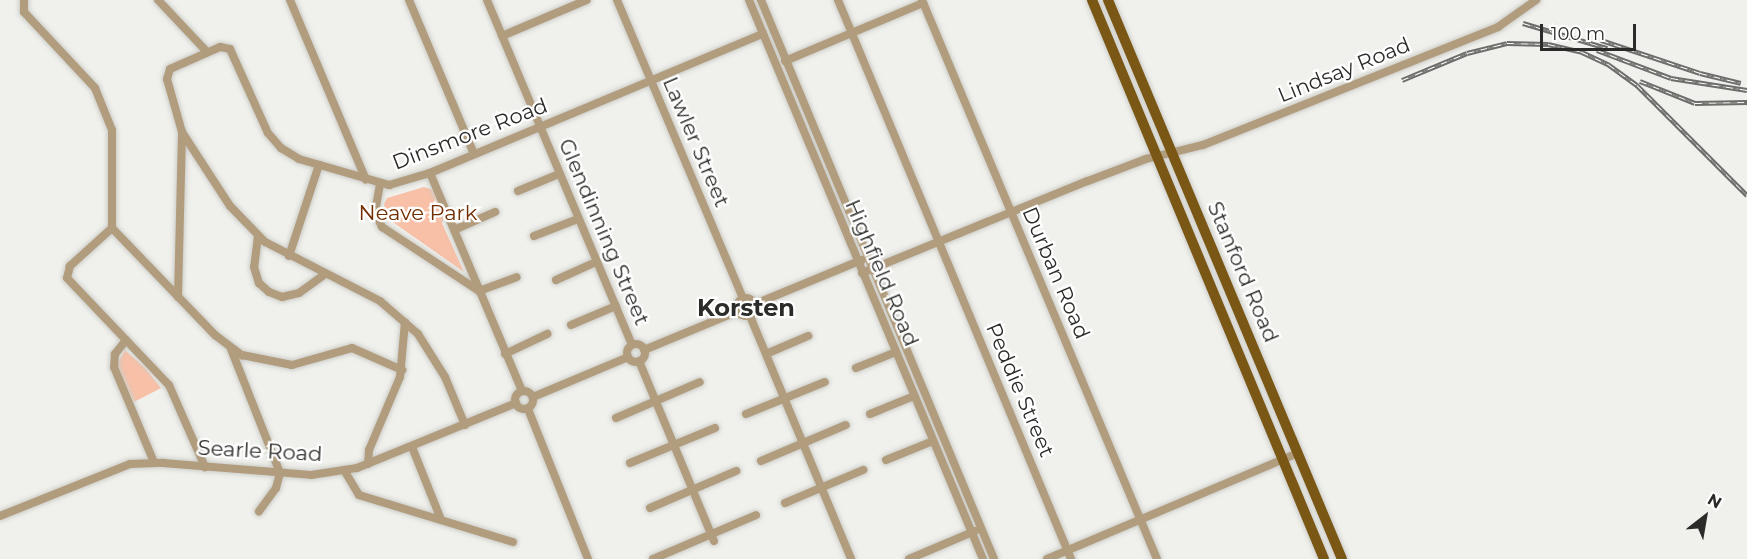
<!DOCTYPE html>
<style>
body{margin:0}
#map{position:relative;width:1747px;height:559px;overflow:hidden;background:#f0f0ec;font-family:Montserrat,sans-serif}
div>[style]{position:absolute}
[style*='--x']{left:calc(var(--x)*1px);top:calc(var(--y)*1px);width:calc(var(--w)*1px);rotate:calc(var(--a)*1deg)}
.green>*{inset:0;background:#f7c0a7}
.roads{filter:drop-shadow(0 0 2px #cdcdc9) drop-shadow(0 0 2px #cdcdc9)}
.minor>*{height:8px;margin:-4px;padding:0 4px;transform-origin:4px;border-radius:4px;background:#b19d7e}
.minor>.ring{margin:-4px;padding:0;box-sizing:content-box;background:none;border:8px solid #b19d7e;border-radius:50%}
.major>*{height:10px;margin:-5px;padding:0 5px;transform-origin:5px;border-radius:5px;background:#7a5715}
.rail>*{height:4.5px;margin-top:-2.25px;transform-origin:0;background:repeating-linear-gradient(90deg,#fff 0 7px,#6d6d6b 0 14px);box-sizing:border-box;border-block:2px solid #6d6d6b}
span{translate:-50% -50%;white-space:nowrap;text-align:center;line-height:1.15;-webkit-text-stroke:4.5px #fff;paint-order:stroke}
.street-label{font-size:21px;color:#2b2b29}
.park-label{font-size:21px;color:#722d00}
.quarter-label{font-size:24px;color:#2b2b29;font-weight:700}
.north{position:absolute;left:1675px;top:487px;width:60px;height:60px;-webkit-text-stroke:4px #fff;paint-order:stroke;rotate:31deg;font-size:16px;font-weight:700;line-height:24px;text-align:center;color:#2b2b29}
.north::after{content:'';display:block;margin:auto;width:21px;height:27px;background:#2b2b29;clip-path:polygon(50% 0,100% 100%,50% 72%,0 100%)}
.scale{position:absolute;left:1540px;top:24px;width:96px;height:27px;box-sizing:border-box;border:3px solid #2b2b29;border-top:0;padding-left:8px;font-size:18px;line-height:21px;white-space:nowrap;color:#2b2b29;-webkit-text-stroke:4px #fff;paint-order:stroke}
</style>
<div id="map">
<div class="green">
<i style="clip-path:polygon(424px 187px,434px 190px,444px 217px,442px 223px,464px 272px,387px 218px,384px 204px,387px 198px)"></i>
<i style="clip-path:polygon(125px 350px,145px 368px,161px 388px,134px 402px,117px 364px)"></i>
</div>
<div class="roads">
<div class="minor">
<i style="--x:24;--y:0;--w:12;--a:90"></i>
<i style="--x:24;--y:12;--w:104;--a:46.9"></i>
<i style="--x:95;--y:88;--w:45;--a:68"></i>
<i style="--x:112;--y:130;--w:98;--a:90"></i>
<i style="--x:112;--y:228;--w:57;--a:137.9"></i>
<i style="--x:70;--y:266;--w:12;--a:104"></i>
<i style="--x:67;--y:278;--w:148;--a:46.4"></i>
<i style="--x:169;--y:385;--w:90;--a:66.3"></i>
<i style="--x:158;--y:0;--w:71;--a:46.7"></i>
<i style="--x:290;--y:0;--w:195;--a:67.1"></i>
<i style="--x:409;--y:0;--w:167;--a:67.1"></i>
<i style="--x:487;--y:0;--w:374;--a:67.2"></i>
<i style="--x:617;--y:0;--w:324;--a:67.1"></i>
<i style="--x:749;--y:0;--w:606;--a:67.29"></i>
<i style="--x:761;--y:0;--w:606;--a:67.37"></i>
<i style="--x:838;--y:0;--w:606;--a:67.37"></i>
<i style="--x:922;--y:0;--w:606;--a:67.2"></i>
<i style="--x:502;--y:36;--w:92;--a:-23"></i>
<i style="--x:785;--y:61;--w:150;--a:-22.8"></i>
<i style="--x:430;--y:173;--w:237;--a:67.1"></i>
<i style="--x:380;--y:184;--w:28;--a:100"></i>
<i style="--x:375;--y:212;--w:17;--a:65"></i>
<i style="--x:382;--y:227;--w:116;--a:33.4"></i>
<i style="--x:479;--y:291;--w:40;--a:-20.2"></i>
<i style="--x:518;--y:191;--w:44;--a:-22.5"></i>
<i style="--x:112;--y:228;--w:149;--a:46.1"></i>
<i style="--x:215;--y:335;--w:34;--a:37"></i>
<i style="--x:242;--y:355;--w:51;--a:11.3"></i>
<i style="--x:292;--y:365;--w:62;--a:-15.8"></i>
<i style="--x:352;--y:348;--w:55;--a:23.7"></i>
<i style="--x:454;--y:230;--w:45;--a:-23.7"></i>
<i style="--x:258;--y:236;--w:31;--a:97"></i>
<i style="--x:254;--y:267;--w:17;--a:73"></i>
<i style="--x:259;--y:283;--w:13;--a:42"></i>
<i style="--x:269;--y:292;--w:14;--a:21"></i>
<i style="--x:282;--y:297;--w:17;--a:-13"></i>
<i style="--x:299;--y:293;--w:32;--a:-36"></i>
<i style="--x:534;--y:236;--w:47;--a:-21.1"></i>
<i style="--x:289;--y:256;--w:96;--a:-71.8"></i>
<i style="--x:862;--y:273;--w:244;--a:-22.2"></i>
<i style="--x:1088;--y:181;--w:62;--a:-20.8"></i>
<i style="--x:1146;--y:159;--w:59;--a:-13.8"></i>
<i style="--x:1203;--y:145;--w:318;--a:-21.8"></i>
<i style="--x:1498;--y:27;--w:47;--a:-35.4"></i>
<i style="--x:556;--y:280;--w:44;--a:-24.2"></i>
<i style="--x:178;--y:297;--w:165;--a:-88.6"></i>
<i class="ring" style="left:737px;top:298px;width:10px;height:10px"></i>
<i style="--x:755;--y:304;--w:116;--a:-22.4"></i>
<i style="--x:750;--y:316;--w:263;--a:67.4"></i>
<i style="--x:571;--y:325;--w:49;--a:-22.9"></i>
<i style="--x:126;--y:340;--w:18;--a:128"></i>
<i style="--x:115;--y:354;--w:13;--a:94"></i>
<i style="--x:114;--y:367;--w:103;--a:67.2"></i>
<i class="ring" style="left:627px;top:344px;width:10px;height:10px"></i>
<i style="--x:231;--y:349;--w:133;--a:68.4"></i>
<i style="--x:280;--y:473;--w:16;--a:105"></i>
<i style="--x:276;--y:488;--w:29;--a:126"></i>
<i style="--x:644;--y:350;--w:102;--a:-22.5"></i>
<i style="--x:505;--y:354;--w:47;--a:-25.5"></i>
<i style="--x:766;--y:354;--w:46;--a:-23.2"></i>
<i style="--x:639;--y:361;--w:195;--a:67.4"></i>
<i style="--x:856;--y:368;--w:43;--a:-21.8"></i>
<i class="ring" style="left:515px;top:391px;width:10px;height:10px"></i>
<i style="--x:533;--y:397;--w:103;--a:-22.8"></i>
<i style="--x:528;--y:409;--w:162;--a:68.2"></i>
<i style="--x:746;--y:414;--w:85;--a:-22.1"></i>
<i style="--x:870;--y:414;--w:48;--a:-22.2"></i>
<i style="--x:616;--y:418;--w:91;--a:-23.2"></i>
<i style="--x:465;--y:425;--w:52;--a:-112.6"></i>
<i style="--x:445;--y:377;--w:51;--a:-122.1"></i>
<i style="--x:418;--y:334;--w:50;--a:-139"></i>
<i style="--x:380;--y:301;--w:129;--a:-152.8"></i>
<i style="--x:265;--y:242;--w:50;--a:-134.2"></i>
<i style="--x:230;--y:206;--w:88;--a:-123"></i>
<i style="--x:182;--y:132;--w:55;--a:-105.8"></i>
<i style="--x:167;--y:79;--w:10;--a:-73"></i>
<i style="--x:170;--y:69;--w:55;--a:-23.7"></i>
<i style="--x:220;--y:47;--w:10;--a:11"></i>
<i style="--x:230;--y:49;--w:92;--a:65.7"></i>
<i style="--x:268;--y:133;--w:20;--a:49"></i>
<i style="--x:281;--y:148;--w:21;--a:31"></i>
<i style="--x:299;--y:159;--w:94;--a:16.1"></i>
<i style="--x:389;--y:185;--w:43;--a:-16.3"></i>
<i style="--x:430;--y:173;--w:361;--a:-22.7"></i>
<i style="--x:412;--y:447;--w:75;--a:68.2"></i>
<i style="--x:886;--y:460;--w:51;--a:-22"></i>
<i style="--x:761;--y:461;--w:92;--a:-23"></i>
<i style="--x:630;--y:463;--w:92;--a:-22.4"></i>
<i style="--x:368;--y:464;--w:14;--a:-86"></i>
<i style="--x:369;--y:450;--w:79;--a:-67"></i>
<i style="--x:400;--y:377;--w:55;--a:-84.8"></i>
<i style="--x:344;--y:470;--w:29;--a:59"></i>
<i style="--x:359;--y:495;--w:161;--a:17"></i>
<i style="--x:785;--y:503;--w:85;--a:-22.9"></i>
<i style="--x:650;--y:508;--w:94;--a:-23.3"></i>
<i style="--x:0;--y:516;--w:140;--a:-21.8"></i>
<i style="--x:130;--y:464;--w:33;--a:-2"></i>
<i style="--x:163;--y:463;--w:148;--a:4.6"></i>
<i style="--x:311;--y:475;--w:47;--a:-8.7"></i>
<i style="--x:357;--y:468;--w:172;--a:-22.2"></i>
<i style="--x:653;--y:559;--w:112;--a:-23.1"></i>
<i style="--x:909;--y:559;--w:72;--a:-23"></i>
<i style="--x:1047;--y:559;--w:272;--a:-22.9"></i>
</div>
<div class="major">
<i style="--x:1092;--y:0;--w:605;--a:67.46"></i>
<i style="--x:1108;--y:0;--w:606;--a:67.29"></i>
</div>
</div>
<div class="rail">
<i style="--x:1523;--y:23;--w:88;--a:16.6"></i>
<i style="--x:1601;--y:40;--w:104;--a:18.4"></i>
<i style="--x:1700;--y:73;--w:42;--a:13.7"></i>
<i style="--x:1597;--y:50;--w:79;--a:20.7"></i>
<i style="--x:1671;--y:78;--w:77;--a:9"></i>
<i style="--x:1402;--y:80;--w:70;--a:-22.6"></i>
<i style="--x:1467;--y:53;--w:41;--a:-14"></i>
<i style="--x:1507;--y:43;--w:41;--a:1.4"></i>
<i style="--x:1548;--y:44;--w:35;--a:13"></i>
<i style="--x:1582;--y:52;--w:29;--a:25"></i>
<i style="--x:1608;--y:64;--w:36;--a:36"></i>
<i style="--x:1637;--y:85;--w:156;--a:45"></i>
<i style="--x:1640;--y:81;--w:59;--a:21.8"></i>
<i style="--x:1695;--y:103;--w:52;--a:-1.1"></i>
</div>
<div class="street-label">
<span style="left:1344px;top:70px;rotate:-22deg">Lindsay Road</span>
<span style="left:470px;top:134px;rotate:-21deg">Dinsmore Road</span>
<span style="left:696px;top:142px;rotate:67deg">Lawler Street</span>
<span style="left:604px;top:232px;rotate:67deg">Glendinning Street</span>
<span style="left:1243px;top:272px;rotate:67deg">Stanford Road</span>
<span style="left:882px;top:273px;rotate:67deg">Highfield Road</span>
<span style="left:1056px;top:273px;rotate:67deg">Durban Road</span>
<span style="left:1020px;top:390px;rotate:67deg">Peddie Street</span>
<span style="left:260px;top:451px;rotate:3deg">Searle Road</span>
</div>
<div class="park-label">
<span style="left:418px;top:213px">Neave Park</span>
</div>
<div class="quarter-label">
<span style="left:746px;top:308px">Korsten</span>
</div>
<div class="north">N</div>
<div class="scale">100 m</div>
</div>
